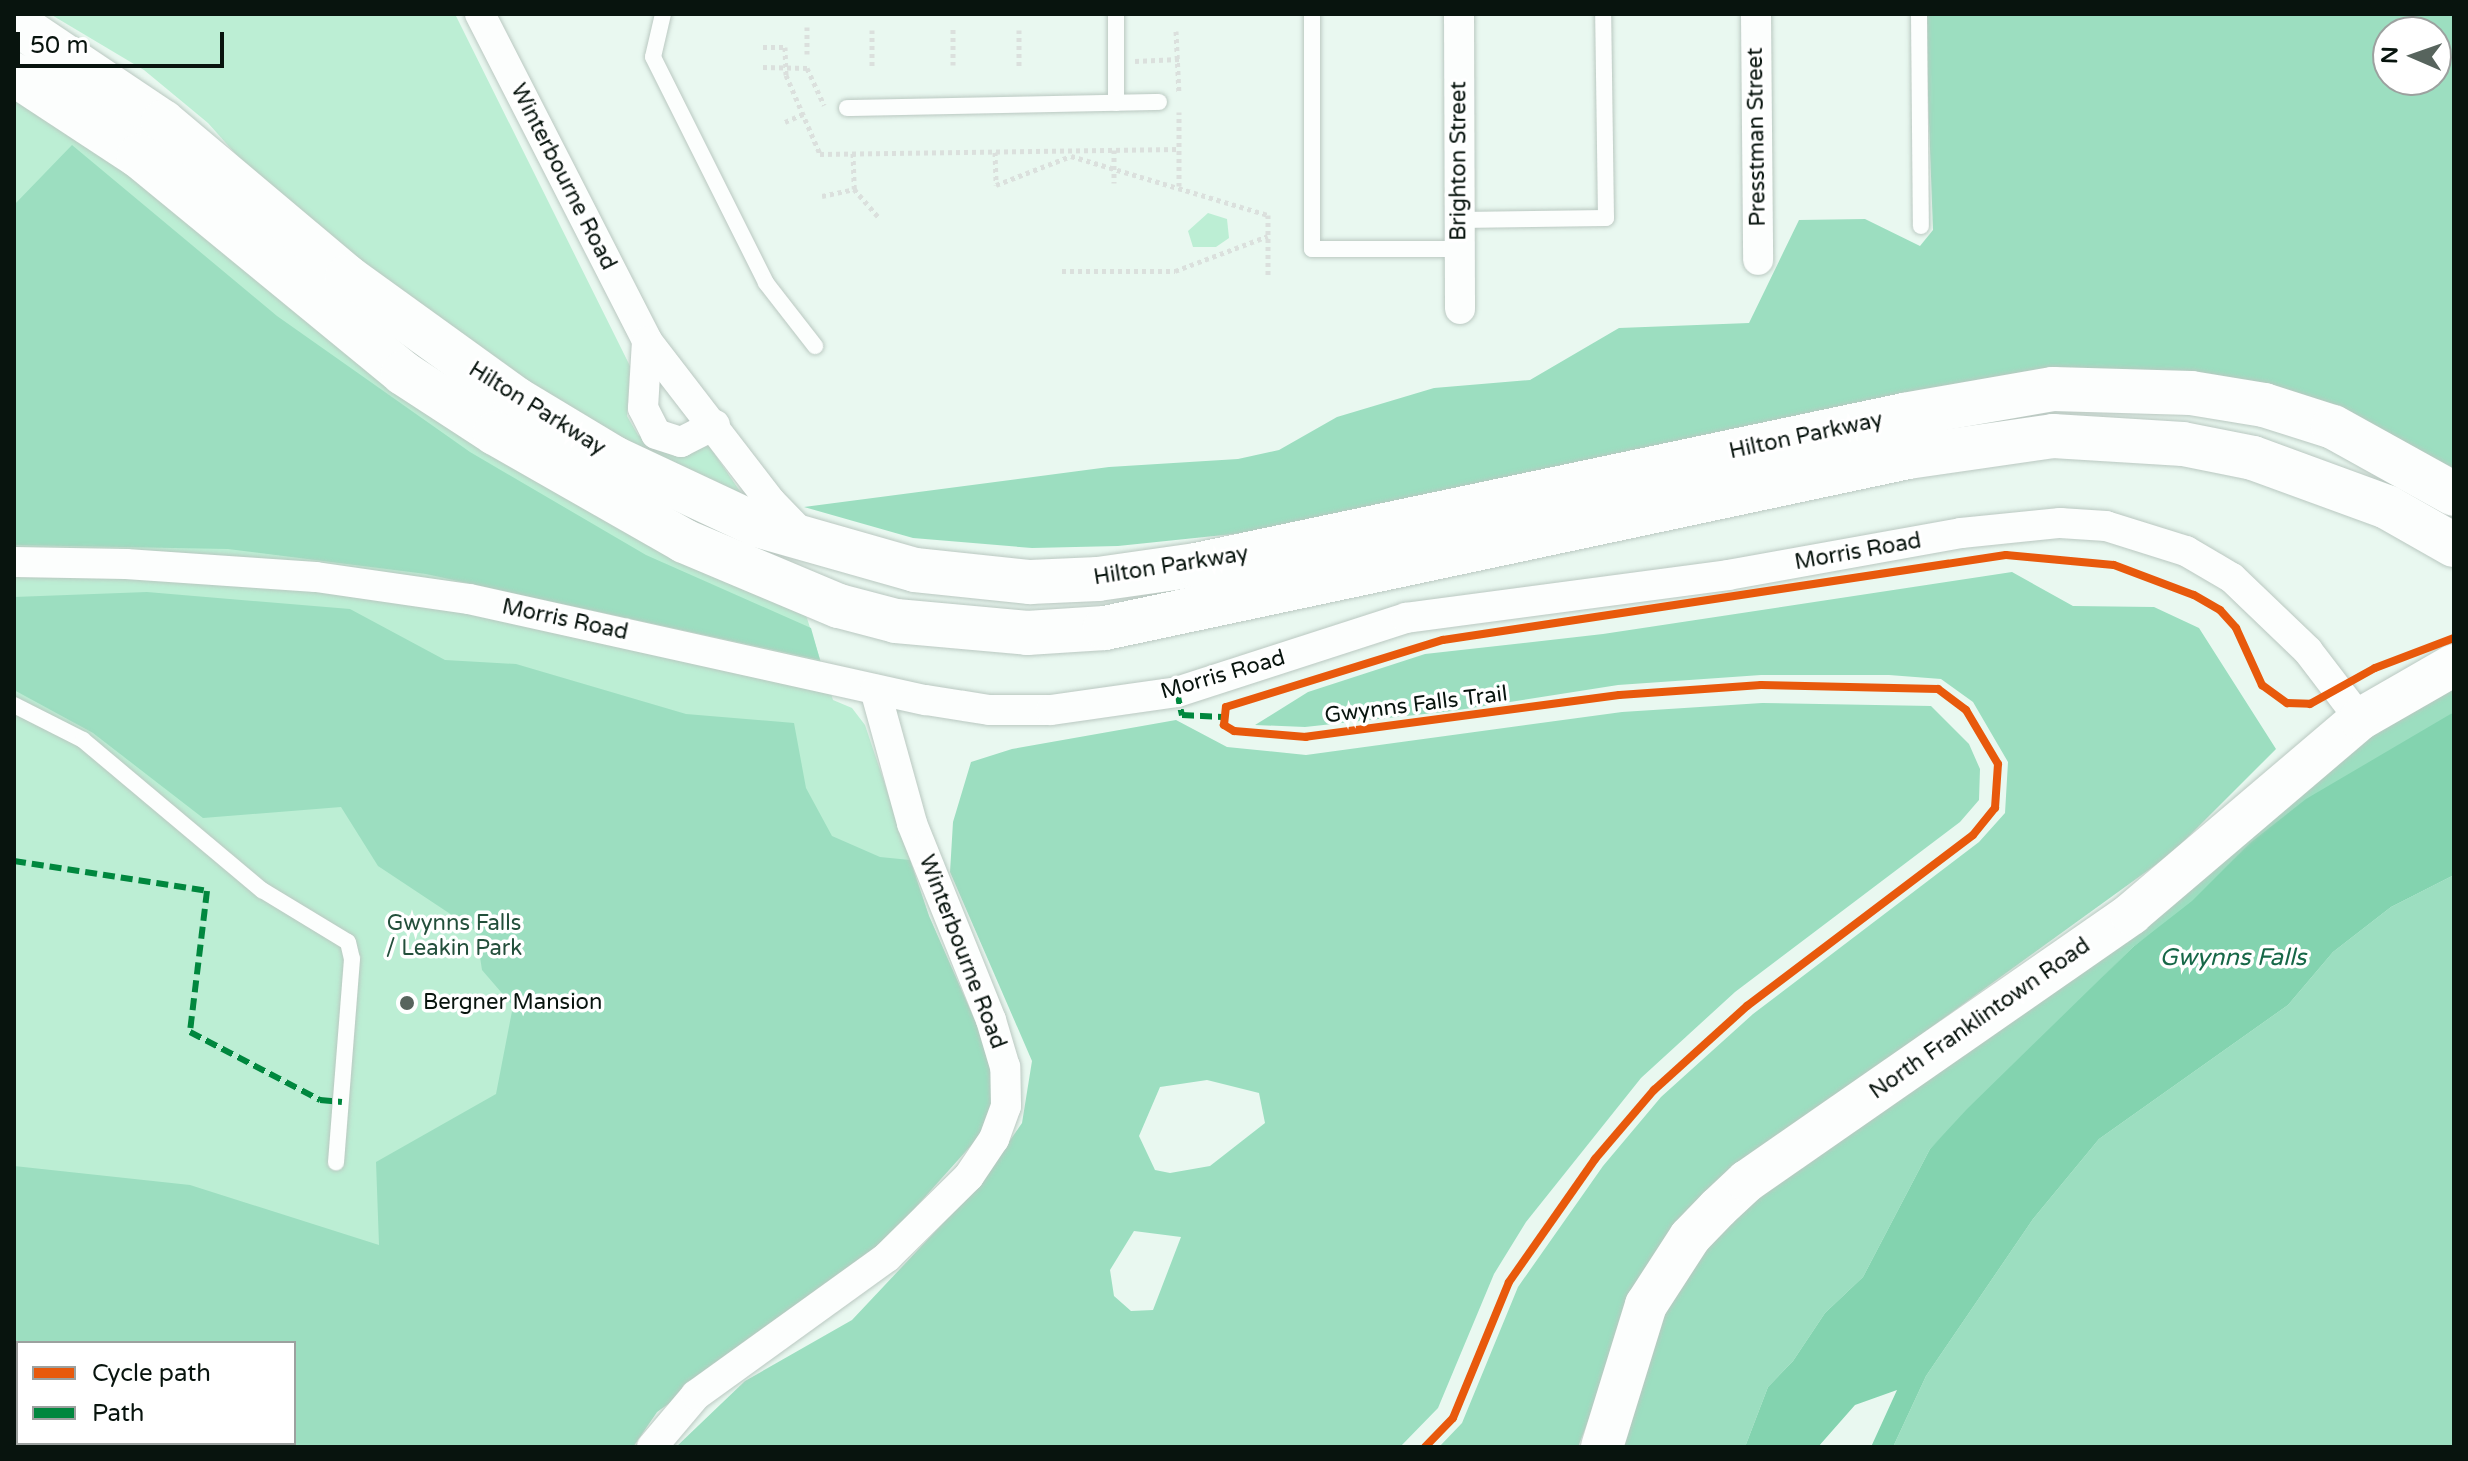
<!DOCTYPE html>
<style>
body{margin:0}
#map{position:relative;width:2468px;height:1461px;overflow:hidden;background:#e9f8f0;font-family:"Varela Round",sans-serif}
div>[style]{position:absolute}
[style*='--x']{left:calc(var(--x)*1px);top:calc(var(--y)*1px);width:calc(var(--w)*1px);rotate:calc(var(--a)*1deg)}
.green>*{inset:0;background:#bceed4}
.forest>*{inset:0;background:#9cdec0}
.water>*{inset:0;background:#83d3af}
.path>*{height:5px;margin-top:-2.5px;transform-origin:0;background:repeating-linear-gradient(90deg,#dbe0dd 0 4px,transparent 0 8px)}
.roads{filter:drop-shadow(0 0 2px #bac8c1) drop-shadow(0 0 2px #bac8c1)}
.lane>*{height:16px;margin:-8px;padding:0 8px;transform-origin:8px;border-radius:8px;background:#fcfefd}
.street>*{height:30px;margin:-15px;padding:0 15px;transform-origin:15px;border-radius:15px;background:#fcfefd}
.secondary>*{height:42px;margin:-21px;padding:0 21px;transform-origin:21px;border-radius:21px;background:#fcfefd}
.primary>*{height:44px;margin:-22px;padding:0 22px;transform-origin:22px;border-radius:22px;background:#fcfefd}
.quiet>*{height:6px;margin-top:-3px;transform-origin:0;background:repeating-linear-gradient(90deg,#00873e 0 12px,transparent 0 18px)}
.cycleway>*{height:8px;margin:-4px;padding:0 4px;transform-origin:4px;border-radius:4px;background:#e8590c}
.dots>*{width:22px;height:22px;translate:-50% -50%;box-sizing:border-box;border:4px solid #fff;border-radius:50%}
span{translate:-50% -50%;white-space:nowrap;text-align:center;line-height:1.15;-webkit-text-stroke:7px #fff;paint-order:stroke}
.street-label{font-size:22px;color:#08140e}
.park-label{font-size:22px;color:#234f3b}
.poi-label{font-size:22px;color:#08140e}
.left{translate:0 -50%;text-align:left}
.water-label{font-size:24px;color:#166747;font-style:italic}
.frame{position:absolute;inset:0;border:16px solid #08140e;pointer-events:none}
.legend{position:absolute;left:16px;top:1341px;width:280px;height:104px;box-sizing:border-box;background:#fff;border:2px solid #9ca19f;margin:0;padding:10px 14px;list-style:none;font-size:24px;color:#08140e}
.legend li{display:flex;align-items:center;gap:16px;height:40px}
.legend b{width:40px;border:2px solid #9ca19f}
.north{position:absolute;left:2372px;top:16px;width:80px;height:80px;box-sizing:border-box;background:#fff;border:2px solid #9ca19f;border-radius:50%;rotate:272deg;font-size:22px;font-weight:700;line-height:32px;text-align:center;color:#08140e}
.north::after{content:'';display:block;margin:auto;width:28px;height:36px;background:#57645d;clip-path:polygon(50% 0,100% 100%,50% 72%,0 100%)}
.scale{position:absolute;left:16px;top:32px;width:208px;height:36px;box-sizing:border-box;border:4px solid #08140e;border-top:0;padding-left:10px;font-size:24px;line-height:28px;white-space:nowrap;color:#08140e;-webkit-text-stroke:6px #fff;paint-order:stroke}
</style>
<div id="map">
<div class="green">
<i style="clip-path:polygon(50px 14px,455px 14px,630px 366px,627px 416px,638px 435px,665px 453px,709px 446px,746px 500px,567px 413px,274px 197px,208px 123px,144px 70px)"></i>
<i style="clip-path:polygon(evenodd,14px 93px,806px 615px,833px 700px,852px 708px,865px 725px,929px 916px,986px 1046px,657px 1412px,633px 1447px,14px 1447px,14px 93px,18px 1343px,294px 1343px,294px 1443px,18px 1443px,18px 1343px)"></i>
<i style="clip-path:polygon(1208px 213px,1227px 219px,1229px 238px,1216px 247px,1193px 247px,1188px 231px)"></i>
</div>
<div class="forest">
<i style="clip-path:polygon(evenodd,1925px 14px,2454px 14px,2454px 470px,2365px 423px,2238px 382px,1292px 528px,1118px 546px,1032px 548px,913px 538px,804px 507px,1109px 467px,1238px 459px,1279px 450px,1337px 417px,1434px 388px,1530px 380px,1619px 328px,1749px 323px,1799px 220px,1865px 219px,1920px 246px,1933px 230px,1925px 14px,2388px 32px,2436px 32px,2436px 80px,2388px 80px,2388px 32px)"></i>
<i style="clip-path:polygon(72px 145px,277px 316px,470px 452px,646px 555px,811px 628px,820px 660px,426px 574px,228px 549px,14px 545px,14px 205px)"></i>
<i style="clip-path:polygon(2012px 572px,2073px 606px,2154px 607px,2199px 628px,2276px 749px,2172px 853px,1720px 1180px,1652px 1257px,1578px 1447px,1439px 1447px,1462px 1423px,1518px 1287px,1603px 1166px,1661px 1097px,1753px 1014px,1979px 842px,2005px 813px,2008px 762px,1973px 702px,1941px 679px,1889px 675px,1761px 675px,1618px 685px,1452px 711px,1305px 727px,1255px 725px,1308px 692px,1425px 654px,1603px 634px)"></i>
<i style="clip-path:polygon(evenodd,147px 592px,350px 609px,445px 660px,516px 664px,686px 714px,794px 723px,806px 788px,832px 836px,880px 857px,910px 860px,929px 916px,986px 1046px,996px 1096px,984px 1131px,864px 1265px,657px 1412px,633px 1447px,14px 1447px,14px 1166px,190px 1185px,379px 1245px,376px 1162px,496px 1094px,513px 1006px,482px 970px,476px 931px,378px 866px,341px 807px,203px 818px,93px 733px,14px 690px,14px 597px,147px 592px,18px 1343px,294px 1343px,294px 1443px,18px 1443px,18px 1343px)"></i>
<i style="clip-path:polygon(2454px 679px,2454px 712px,2133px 947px,1930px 1149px,1863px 1277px,1825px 1313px,1793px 1361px,1768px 1387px,1745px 1447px,1611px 1447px,1647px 1328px,1754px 1187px,2376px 726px)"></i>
<i style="clip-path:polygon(evenodd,1762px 703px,1931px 706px,1969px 744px,1980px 769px,1979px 800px,1960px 822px,1735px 992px,1641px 1078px,1526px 1222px,1494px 1274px,1438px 1408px,1400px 1447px,676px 1447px,745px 1381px,852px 1320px,980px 1184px,1022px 1123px,1032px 1061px,950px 872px,953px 822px,971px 762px,1012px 749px,1176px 720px,1227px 747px,1306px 755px,1622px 712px,1762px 703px,1207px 1080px,1259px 1093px,1265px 1123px,1210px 1166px,1170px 1173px,1155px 1170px,1139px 1136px,1160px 1087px,1207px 1080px,1762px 703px,1134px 1231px,1181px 1237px,1153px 1310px,1131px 1311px,1114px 1296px,1110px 1270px,1134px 1231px)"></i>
<i style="clip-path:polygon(2454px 875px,2454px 1447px,1893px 1447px,1926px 1376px,2033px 1219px,2099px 1139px,2288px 1005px,2333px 952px,2391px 907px)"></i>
</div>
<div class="water">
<i style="clip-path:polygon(2454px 712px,2454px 875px,2391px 907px,2333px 952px,2288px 1005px,2099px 1139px,2033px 1219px,1926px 1376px,1893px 1447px,1871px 1447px,1897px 1390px,1855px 1405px,1818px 1447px,1745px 1447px,1768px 1387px,1793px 1361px,1825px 1313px,1863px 1277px,1930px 1149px,1967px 1109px,2133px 947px,2192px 901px,2250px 843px,2306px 799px)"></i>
</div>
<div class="path">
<i style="--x:807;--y:27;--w:27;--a:90"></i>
<i style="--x:872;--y:30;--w:38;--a:90"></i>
<i style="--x:1019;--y:30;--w:37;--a:90"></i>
<i style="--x:1176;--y:31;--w:63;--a:87.3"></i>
<i style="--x:763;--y:47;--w:22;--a:0"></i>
<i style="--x:785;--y:47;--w:28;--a:88"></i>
<i style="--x:786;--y:75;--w:86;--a:66.7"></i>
<i style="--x:820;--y:154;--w:359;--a:-0.8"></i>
<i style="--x:1135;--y:61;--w:44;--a:-2.6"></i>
<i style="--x:953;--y:65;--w:39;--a:-90"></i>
<i style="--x:763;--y:67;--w:44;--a:1.3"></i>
<i style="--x:807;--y:68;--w:41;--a:65.3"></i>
<i style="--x:785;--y:122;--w:20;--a:-24"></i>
<i style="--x:1114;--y:150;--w:33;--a:90"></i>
<i style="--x:995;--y:152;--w:33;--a:88"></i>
<i style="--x:996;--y:185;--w:80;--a:-21.1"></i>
<i style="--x:1071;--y:156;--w:206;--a:16.7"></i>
<i style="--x:1268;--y:215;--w:60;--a:90"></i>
<i style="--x:853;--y:153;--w:36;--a:88"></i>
<i style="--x:854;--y:189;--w:37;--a:49"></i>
<i style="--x:1179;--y:186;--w:74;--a:-90"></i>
<i style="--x:822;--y:196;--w:33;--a:-12"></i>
<i style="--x:1062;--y:271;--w:113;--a:0"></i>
<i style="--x:1175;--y:271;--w:99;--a:-20.6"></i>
</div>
<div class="roads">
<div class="lane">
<i style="--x:663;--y:14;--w:44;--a:103.1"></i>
<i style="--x:653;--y:57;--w:253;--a:63.4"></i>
<i style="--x:766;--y:283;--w:80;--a:52.1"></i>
<i style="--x:1116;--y:14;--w:89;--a:90"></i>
<i style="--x:1312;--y:14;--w:235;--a:90"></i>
<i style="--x:1312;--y:249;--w:148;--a:0"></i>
<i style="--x:1919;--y:14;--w:212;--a:89.5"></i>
<i style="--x:847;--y:108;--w:312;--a:-1.1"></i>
<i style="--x:1460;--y:220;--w:146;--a:-0.8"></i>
<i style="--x:1606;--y:218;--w:204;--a:-90.8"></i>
<i style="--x:14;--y:705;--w:77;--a:26.9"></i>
<i style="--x:83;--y:740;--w:234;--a:40"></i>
<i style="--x:262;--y:890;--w:100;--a:31.2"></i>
<i style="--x:348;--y:942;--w:17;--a:77"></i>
<i style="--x:352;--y:959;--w:204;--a:94.5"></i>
</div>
<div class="street">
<i style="--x:480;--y:14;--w:367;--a:62.9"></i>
<i style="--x:647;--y:341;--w:203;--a:52.4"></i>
<i style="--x:771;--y:502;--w:47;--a:45.9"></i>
<i style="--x:1459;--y:14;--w:295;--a:89.8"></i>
<i style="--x:1756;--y:14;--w:246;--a:89.5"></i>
<i style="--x:647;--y:341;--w:67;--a:93.4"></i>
<i style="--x:643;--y:408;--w:29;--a:63"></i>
<i style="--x:656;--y:434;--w:26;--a:18"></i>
<i style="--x:681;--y:442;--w:38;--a:-27"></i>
<i style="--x:14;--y:562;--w:112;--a:1"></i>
<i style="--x:126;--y:564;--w:190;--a:3.9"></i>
<i style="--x:316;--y:577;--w:155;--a:8.2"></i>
<i style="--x:469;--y:599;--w:468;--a:12.5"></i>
<i style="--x:926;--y:700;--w:64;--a:9"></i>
<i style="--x:989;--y:710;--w:62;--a:0"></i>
<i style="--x:1051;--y:710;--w:127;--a:-8.1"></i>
<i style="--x:1177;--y:692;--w:241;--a:-17.9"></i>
<i style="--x:1406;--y:618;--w:325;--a:-7.6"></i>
<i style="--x:1728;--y:575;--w:237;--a:-10.2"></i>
<i style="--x:1961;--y:533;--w:100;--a:-5.8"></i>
<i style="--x:2060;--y:523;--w:46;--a:3.7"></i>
<i style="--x:2106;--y:526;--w:84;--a:17.4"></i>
<i style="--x:2186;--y:551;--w:53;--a:30.4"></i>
<i style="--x:2232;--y:578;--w:105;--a:43.8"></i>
<i style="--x:2308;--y:651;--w:86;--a:52.6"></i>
<i style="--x:652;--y:1447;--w:68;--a:-49.8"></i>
<i style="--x:696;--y:1395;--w:236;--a:-35.8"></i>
<i style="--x:887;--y:1257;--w:115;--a:-44.6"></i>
<i style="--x:969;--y:1176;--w:45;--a:-56"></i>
<i style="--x:994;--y:1139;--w:35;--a:-70"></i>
<i style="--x:1006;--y:1106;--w:39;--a:-91"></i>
<i style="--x:1005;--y:1067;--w:49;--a:-106.6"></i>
<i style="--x:991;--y:1020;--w:212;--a:-111.9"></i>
<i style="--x:912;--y:823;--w:138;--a:-105.5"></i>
</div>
<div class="secondary">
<i style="--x:1602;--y:1447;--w:149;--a:-72.8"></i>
<i style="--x:1646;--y:1305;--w:81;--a:-57.1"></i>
<i style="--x:1690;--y:1237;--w:40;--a:-46"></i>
<i style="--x:1718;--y:1208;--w:40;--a:-43"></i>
<i style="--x:1747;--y:1181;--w:468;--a:-34.8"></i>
<i style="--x:2131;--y:914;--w:301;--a:-40.4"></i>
<i style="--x:2360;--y:719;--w:108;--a:-29.9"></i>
</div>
<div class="primary">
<i style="--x:14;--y:22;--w:179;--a:33.9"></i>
<i style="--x:163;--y:122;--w:241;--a:40.1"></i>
<i style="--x:347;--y:277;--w:208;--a:35.8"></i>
<i style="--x:516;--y:399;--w:114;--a:31"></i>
<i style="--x:614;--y:458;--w:158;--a:25.1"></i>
<i style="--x:757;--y:525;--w:164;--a:15.9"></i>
<i style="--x:915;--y:570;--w:116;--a:6"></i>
<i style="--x:1030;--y:582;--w:68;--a:-2.5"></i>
<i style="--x:1098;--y:579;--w:99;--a:-8.1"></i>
<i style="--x:1196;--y:565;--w:724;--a:-11.96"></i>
<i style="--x:1904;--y:415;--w:151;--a:-9.9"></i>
<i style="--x:2053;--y:389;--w:138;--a:1.7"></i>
<i style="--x:2191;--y:393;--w:74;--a:9.3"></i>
<i style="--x:2264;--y:405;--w:72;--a:17.7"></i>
<i style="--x:2333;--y:427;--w:138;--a:29"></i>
<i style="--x:14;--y:74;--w:149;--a:33.3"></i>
<i style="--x:139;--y:156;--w:342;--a:39.4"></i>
<i style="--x:403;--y:373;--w:110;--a:33.1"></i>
<i style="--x:495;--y:433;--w:218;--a:29.7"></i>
<i style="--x:684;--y:541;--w:168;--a:22.8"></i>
<i style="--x:839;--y:606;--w:59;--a:14.7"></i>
<i style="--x:896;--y:621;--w:132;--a:5.2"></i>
<i style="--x:1027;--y:633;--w:78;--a:-3.7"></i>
<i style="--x:1105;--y:628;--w:821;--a:-12.02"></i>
<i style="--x:1908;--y:457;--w:147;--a:-8.2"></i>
<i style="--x:2053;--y:436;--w:130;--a:3.5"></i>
<i style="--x:2183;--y:444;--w:71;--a:11.3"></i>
<i style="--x:2253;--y:458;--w:143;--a:20.1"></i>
<i style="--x:2387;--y:507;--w:77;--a:29.6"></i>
</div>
</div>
<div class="quiet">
<i style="--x:1177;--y:692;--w:24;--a:78"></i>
<i style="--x:1182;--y:715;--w:40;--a:2.9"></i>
<i style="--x:14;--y:861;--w:195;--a:8.8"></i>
<i style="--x:207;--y:891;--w:142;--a:96.9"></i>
<i style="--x:190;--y:1032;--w:147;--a:27.6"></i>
<i style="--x:320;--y:1100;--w:22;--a:5"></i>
</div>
<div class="cycleway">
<i style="--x:1425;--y:1447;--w:40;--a:-46"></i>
<i style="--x:1453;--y:1418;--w:147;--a:-67.6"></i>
<i style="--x:1509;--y:1282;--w:150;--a:-55"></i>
<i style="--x:1595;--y:1159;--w:91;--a:-49.5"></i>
<i style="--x:1654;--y:1090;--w:125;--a:-42.1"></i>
<i style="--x:1747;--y:1006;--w:283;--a:-37.1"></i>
<i style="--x:1973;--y:835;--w:35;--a:-51"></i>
<i style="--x:1995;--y:808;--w:44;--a:-86.1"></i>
<i style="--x:1998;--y:764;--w:63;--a:-120.7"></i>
<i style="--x:1966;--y:710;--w:35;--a:-143"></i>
<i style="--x:1938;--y:689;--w:177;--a:-178.7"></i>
<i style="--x:1761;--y:685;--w:142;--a:176"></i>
<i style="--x:1619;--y:695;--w:316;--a:172.4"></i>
<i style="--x:1306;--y:737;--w:72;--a:-175.2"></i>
<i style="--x:1234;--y:731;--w:12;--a:-149"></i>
<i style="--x:1224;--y:725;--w:18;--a:-84"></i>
<i style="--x:1226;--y:707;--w:227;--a:-17.2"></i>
<i style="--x:1443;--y:640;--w:569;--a:-8.59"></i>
<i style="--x:2006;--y:555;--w:108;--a:5.3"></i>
<i style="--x:2114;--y:565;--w:85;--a:20.6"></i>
<i style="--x:2194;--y:595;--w:30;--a:30"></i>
<i style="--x:2220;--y:610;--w:24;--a:48"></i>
<i style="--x:2236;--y:628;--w:63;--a:65.5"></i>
<i style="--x:2262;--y:685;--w:31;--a:36"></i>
<i style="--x:2287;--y:703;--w:23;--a:2"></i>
<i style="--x:2310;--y:704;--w:74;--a:-29"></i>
<i style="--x:2375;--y:668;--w:85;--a:-20.8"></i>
</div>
<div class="dots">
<i style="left:407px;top:1003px;background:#57645d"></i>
</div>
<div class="street-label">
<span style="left:1757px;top:137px;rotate:-91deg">Presstman Street</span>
<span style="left:1459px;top:161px;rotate:-90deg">Brighton Street</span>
<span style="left:563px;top:177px;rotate:63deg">Winterbourne Road</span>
<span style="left:537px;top:409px;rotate:32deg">Hilton Parkway</span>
<span style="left:1806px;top:436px;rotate:-12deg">Hilton Parkway</span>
<span style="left:1858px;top:552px;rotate:-10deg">Morris Road</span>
<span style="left:1171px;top:566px;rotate:-9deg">Hilton Parkway</span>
<span style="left:565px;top:620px;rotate:12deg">Morris Road</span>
<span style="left:1223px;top:675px;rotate:-16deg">Morris Road</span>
<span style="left:1416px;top:705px;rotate:-7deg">Gwynns Falls Trail</span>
<span style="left:962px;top:952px;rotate:69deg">Winterbourne Road</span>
<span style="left:1980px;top:1019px;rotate:-35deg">North Franklintown Road</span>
</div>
<div class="park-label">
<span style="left:454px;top:936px">Gwynns Falls<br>/ Leakin Park</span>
</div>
<div class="poi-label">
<span class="left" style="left:423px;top:1003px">Bergner Mansion</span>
</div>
<div class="water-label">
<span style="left:2233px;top:958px">Gwynns Falls</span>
</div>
<div class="frame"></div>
<ul class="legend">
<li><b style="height:10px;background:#e8590c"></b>Cycle path</li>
<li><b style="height:10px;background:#00873e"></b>Path</li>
</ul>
<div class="north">N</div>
<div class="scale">50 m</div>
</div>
